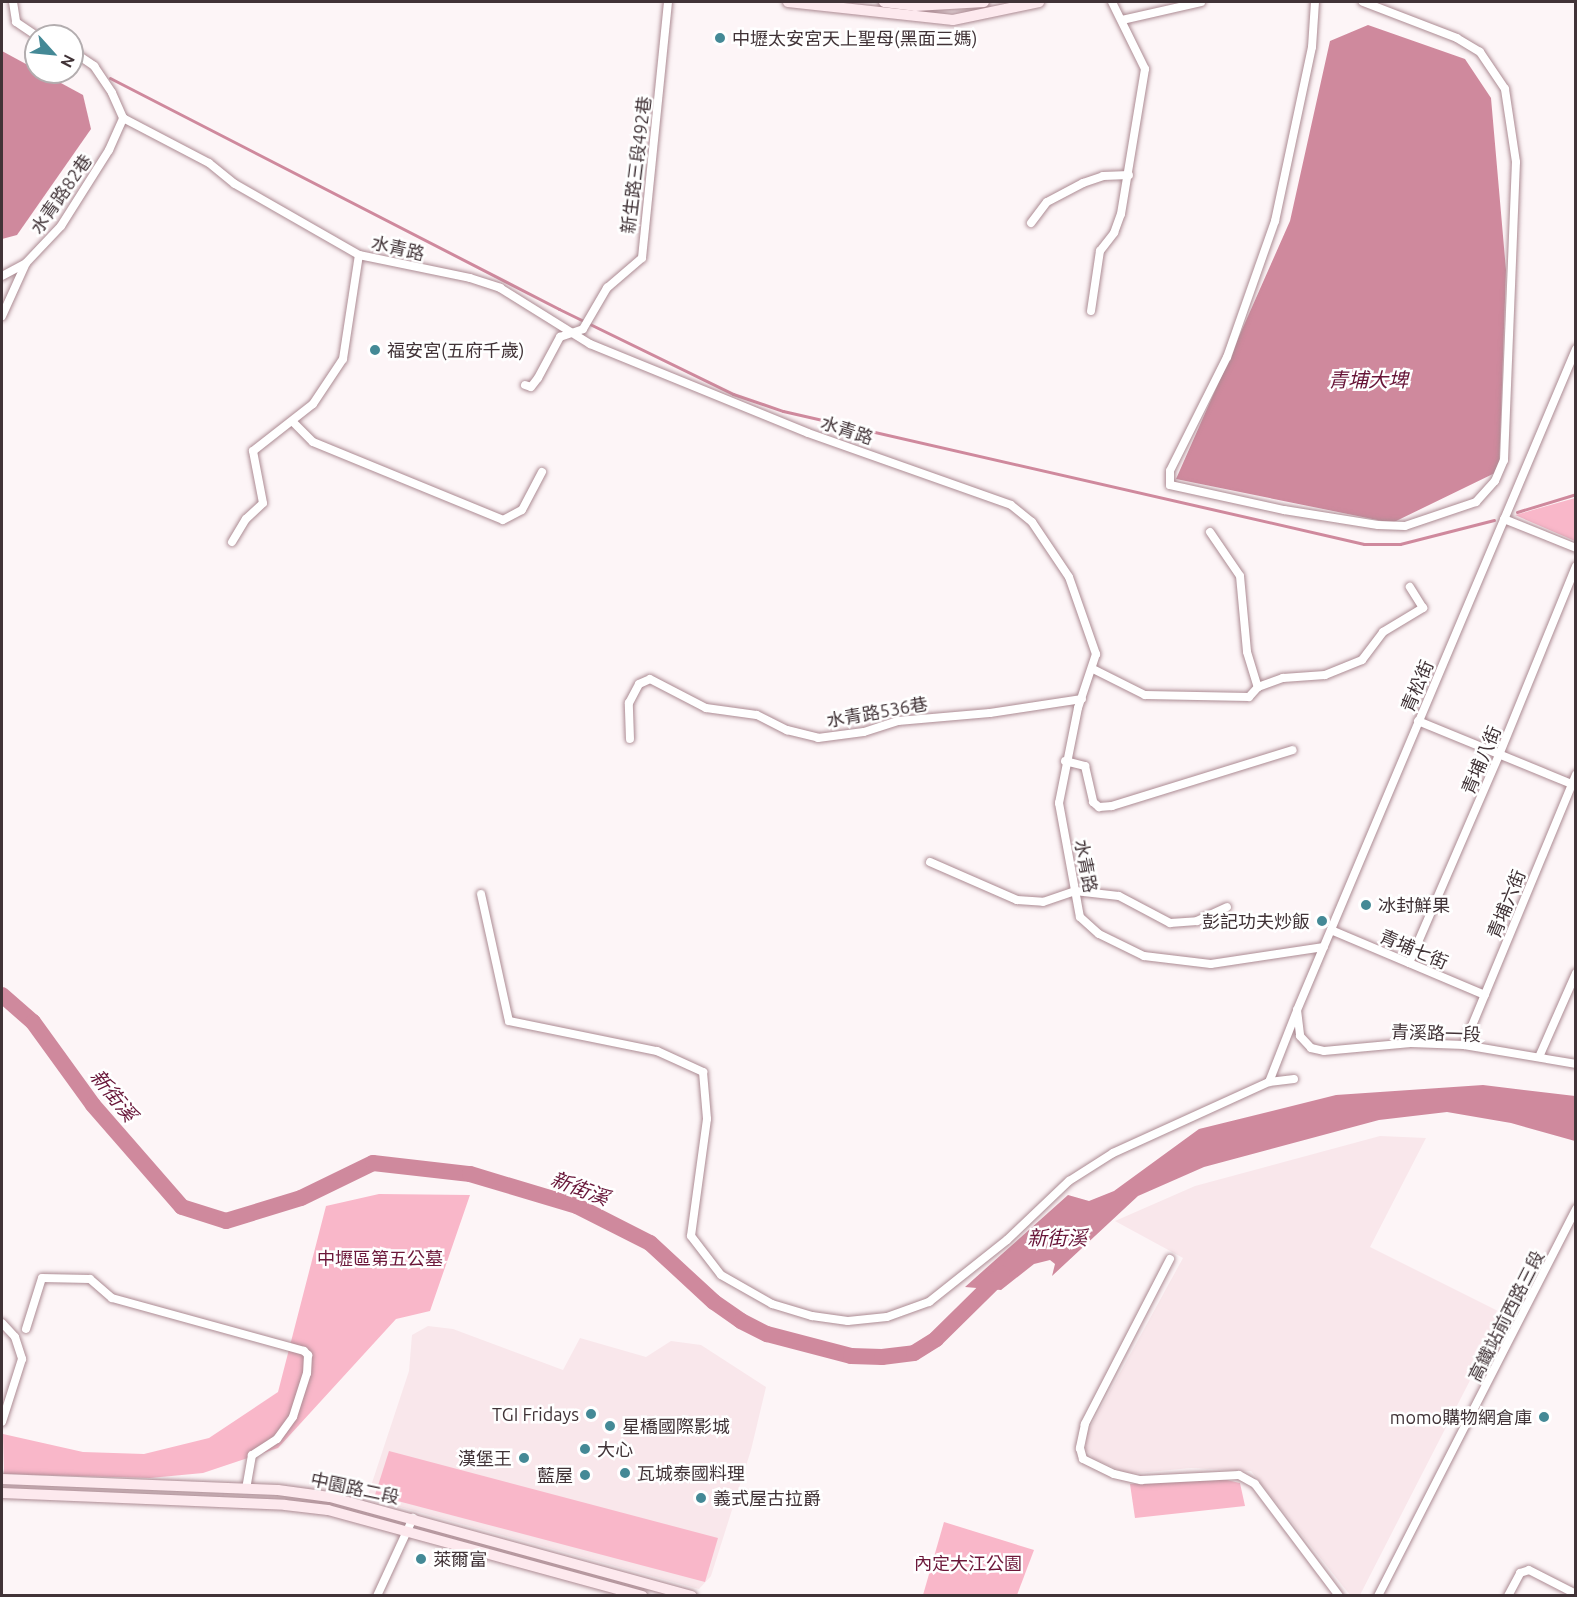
<!DOCTYPE html>
<meta charset="utf-8">
<style>
body{margin:0}
#map{position:relative;width:1577px;height:1597px;overflow:hidden;background:#fdf5f7;font-family:Ubuntu,"Noto Sans TC",sans-serif}
div>[style]{position:absolute}
[style*='--x']{left:calc(var(--x)*1px);top:calc(var(--y)*1px);width:calc(var(--w)*1px);rotate:calc(var(--a)*1deg)}
.built>*{inset:0;background:#f9e7eb}
.green>*{inset:0;background:#f9b7c9}
.water>*{inset:0;background:#cf899d}
.stream>*{height:3px;margin:-1.5px;padding:0 1.5px;transform-origin:1.5px;border-radius:1.5px;background:#cf899d}
.river>*{height:16px;margin:-8px;padding:0 8px;transform-origin:8px;border-radius:8px;background:#cf899d}
.roads{filter:drop-shadow(0 0 2px #ac8b93) drop-shadow(0 0 2px #ac8b93)}
.minor>*{height:8px;margin:-4px;padding:0 4px;transform-origin:4px;border-radius:4px;background:#fff}
.secondary>*{height:10px;margin:-5px;padding:0 5px;transform-origin:5px;border-radius:5px;background:#fde9ee}
.dots>*{width:16px;height:16px;translate:-50% -50%;box-sizing:border-box;border:3px solid #fff;border-radius:50%}
span{translate:-50% -50%;white-space:nowrap;text-align:center;line-height:1.15;-webkit-text-stroke:5px #fff;paint-order:stroke}
.poi-label{font-size:18px;color:#413337}
.left{translate:0 -50%;text-align:left}
.right{translate:-100% -50%;text-align:right}
.street-label{font-size:18px;color:#413337}
.park-label{font-size:18px;color:#6c183a}
.water-label{font-size:20px;color:#671437;font-style:italic}
.frame{position:absolute;inset:0;border:3px solid #413337;pointer-events:none}
.north{position:absolute;left:24px;top:24px;width:60px;height:60px;box-sizing:border-box;background:#fff;border:2px solid #b3adaf;border-radius:50%;rotate:117deg;font-size:16px;font-weight:700;line-height:24px;text-align:center;color:#413337}
.north::after{content:'';display:block;margin:auto;width:21px;height:27px;background:#448996;clip-path:polygon(50% 0,100% 100%,50% 72%,0 100%)}
</style>
<div id="map">
<div class="built">
<i style="clip-path:polygon(1380px 1136px,1426px 1138px,1370px 1247px,1504px 1314px,1360px 1595px,1350px 1595px,1251px 1471px,1191px 1468px,1127px 1474px,1093px 1458px,1086px 1450px,1086px 1435px,1183px 1258px,1115px 1221px,1195px 1186px)"></i>
<i style="clip-path:polygon(428px 1326px,453px 1329px,563px 1370px,580px 1338px,646px 1357px,671px 1341px,701px 1345px,766px 1387px,751px 1450px,711px 1576px,699px 1589px,367px 1498px,409px 1371px,412px 1335px)"></i>
</div>
<div class="green">
<i style="clip-path:polygon(1575px 498px,1575px 541px,1515px 515px)"></i>
<i style="clip-path:polygon(379px 1194px,470px 1195px,430px 1311px,396px 1319px,278px 1448px,203px 1473px,150px 1478px,4px 1474px,3px 1434px,83px 1452px,144px 1454px,209px 1438px,278px 1392px,326px 1206px)"></i>
<i style="clip-path:polygon(389px 1451px,718px 1538px,705px 1582px,375px 1495px)"></i>
<i style="clip-path:polygon(1222px 1479px,1240px 1483px,1245px 1506px,1135px 1518px,1130px 1484px)"></i>
<i style="clip-path:polygon(944px 1522px,1034px 1550px,1017px 1595px,923px 1595px)"></i>
</div>
<div class="water">
<i style="clip-path:polygon(1368px 25px,1465px 59px,1491px 98px,1506px 270px,1499px 471px,1392px 523px,1176px 479px,1290px 221px,1330px 41px)"></i>
<i style="clip-path:polygon(2px 51px,83px 95px,91px 129px,17px 235px,2px 239px)"></i>
<i style="clip-path:polygon(1483px 1085px,1575px 1096px,1575px 1141px,1511px 1123px,1447px 1112px,1379px 1120px,1204px 1167px,1138px 1196px,1052px 1276px,1055px 1264px,1050px 1260px,1034px 1264px,1001px 1290px,965px 1287px,1068px 1195px,1089px 1201px,1114px 1191px,1199px 1129px,1336px 1095px)"></i>
</div>
<div class="stream">
<i style="--x:110;--y:78;--w:505;--a:27.22"></i>
<i style="--x:559;--y:309;--w:194;--a:26"></i>
<i style="--x:733;--y:394;--w:53;--a:18.8"></i>
<i style="--x:783;--y:411;--w:596;--a:12.89"></i>
<i style="--x:1364;--y:544;--w:36;--a:0"></i>
<i style="--x:1400;--y:544;--w:97;--a:-14.3"></i>
<i style="--x:1517;--y:512;--w:62;--a:-17"></i>
</div>
<div class="river">
<i style="--x:2;--y:995;--w:41;--a:41.1"></i>
<i style="--x:33;--y:1022;--w:102;--a:54.1"></i>
<i style="--x:93;--y:1105;--w:135;--a:48.9"></i>
<i style="--x:182;--y:1207;--w:46;--a:17.7"></i>
<i style="--x:226;--y:1221;--w:78;--a:-17"></i>
<i style="--x:301;--y:1198;--w:80;--a:-25.9"></i>
<i style="--x:373;--y:1163;--w:98;--a:6.5"></i>
<i style="--x:470;--y:1174;--w:112;--a:16.7"></i>
<i style="--x:577;--y:1206;--w:82;--a:26.9"></i>
<i style="--x:650;--y:1243;--w:87;--a:42.7"></i>
<i style="--x:714;--y:1302;--w:33;--a:35"></i>
<i style="--x:741;--y:1321;--w:29;--a:27"></i>
<i style="--x:767;--y:1334;--w:87;--a:14.7"></i>
<i style="--x:851;--y:1356;--w:31;--a:2"></i>
<i style="--x:882;--y:1357;--w:32;--a:-7"></i>
<i style="--x:914;--y:1353;--w:26;--a:-32"></i>
<i style="--x:936;--y:1339;--w:93;--a:-44.6"></i>
</div>
<div class="roads">
<div class="minor">
<i style="--x:13;--y:2;--w:20;--a:81"></i>
<i style="--x:16;--y:22;--w:25;--a:34"></i>
<i style="--x:1315;--y:2;--w:45;--a:93.8"></i>
<i style="--x:1312;--y:47;--w:178;--a:102"></i>
<i style="--x:1275;--y:221;--w:144;--a:109.4"></i>
<i style="--x:1227;--y:357;--w:127;--a:116.6"></i>
<i style="--x:1170;--y:471;--w:14;--a:90"></i>
<i style="--x:1170;--y:485;--w:117;--a:12.4"></i>
<i style="--x:1284;--y:510;--w:95;--a:9.1"></i>
<i style="--x:1378;--y:525;--w:27;--a:2"></i>
<i style="--x:1405;--y:526;--w:75;--a:-18.7"></i>
<i style="--x:1476;--y:502;--w:28;--a:-48"></i>
<i style="--x:1495;--y:481;--w:23;--a:-67"></i>
<i style="--x:1504;--y:460;--w:298;--a:-87.7"></i>
<i style="--x:1516;--y:162;--w:74;--a:-98.6"></i>
<i style="--x:1505;--y:89;--w:45;--a:-124"></i>
<i style="--x:1480;--y:52;--w:27;--a:-149"></i>
<i style="--x:1457;--y:38;--w:101;--a:-159"></i>
<i style="--x:1122;--y:20;--w:81;--a:-12.8"></i>
<i style="--x:72;--y:51;--w:27;--a:34"></i>
<i style="--x:94;--y:66;--w:32;--a:56"></i>
<i style="--x:112;--y:93;--w:27;--a:66"></i>
<i style="--x:123;--y:118;--w:97;--a:27.6"></i>
<i style="--x:209;--y:163;--w:33;--a:39"></i>
<i style="--x:235;--y:184;--w:143;--a:29.8"></i>
<i style="--x:359;--y:255;--w:113;--a:11.7"></i>
<i style="--x:470;--y:278;--w:32;--a:18"></i>
<i style="--x:500;--y:288;--w:106;--a:31.9"></i>
<i style="--x:590;--y:344;--w:235;--a:22.2"></i>
<i style="--x:808;--y:433;--w:215;--a:19.5"></i>
<i style="--x:1011;--y:505;--w:27;--a:39"></i>
<i style="--x:1032;--y:522;--w:66;--a:56.1"></i>
<i style="--x:1069;--y:577;--w:82;--a:70.7"></i>
<i style="--x:1096;--y:654;--w:57;--a:108.4"></i>
<i style="--x:1078;--y:708;--w:97;--a:101.3"></i>
<i style="--x:1059;--y:803;--w:116;--a:79.6"></i>
<i style="--x:1080;--y:917;--w:25;--a:42"></i>
<i style="--x:1099;--y:934;--w:50;--a:26.1"></i>
<i style="--x:1144;--y:956;--w:67;--a:6.8"></i>
<i style="--x:1211;--y:964;--w:114;--a:-8.6"></i>
<i style="--x:1031;--y:223;--w:26;--a:-53"></i>
<i style="--x:1047;--y:202;--w:41;--a:-27.8"></i>
<i style="--x:1083;--y:183;--w:21;--a:-19"></i>
<i style="--x:1103;--y:176;--w:26;--a:-2"></i>
<i style="--x:2;--y:276;--w:27;--a:-28"></i>
<i style="--x:1091;--y:311;--w:61;--a:-81.5"></i>
<i style="--x:1100;--y:251;--w:23;--a:-52"></i>
<i style="--x:1114;--y:233;--w:20;--a:-70"></i>
<i style="--x:1121;--y:214;--w:147;--a:-80.6"></i>
<i style="--x:1145;--y:69;--w:75;--a:-116.2"></i>
<i style="--x:2;--y:316;--w:58;--a:-65.6"></i>
<i style="--x:26;--y:263;--w:51;--a:-46.6"></i>
<i style="--x:61;--y:226;--w:90;--a:-57.7"></i>
<i style="--x:109;--y:150;--w:35;--a:-66"></i>
<i style="--x:1576;--y:349;--w:717;--a:112.88"></i>
<i style="--x:1297;--y:1010;--w:26;--a:83"></i>
<i style="--x:1300;--y:1036;--w:16;--a:47"></i>
<i style="--x:1311;--y:1048;--w:13;--a:13"></i>
<i style="--x:1324;--y:1051;--w:87;--a:-5.3"></i>
<i style="--x:1411;--y:1043;--w:53;--a:2.2"></i>
<i style="--x:1464;--y:1045;--w:114;--a:9.6"></i>
<i style="--x:525;--y:385;--w:6;--a:18"></i>
<i style="--x:531;--y:387;--w:11;--a:-52"></i>
<i style="--x:538;--y:378;--w:47;--a:-61.8"></i>
<i style="--x:560;--y:337;--w:24;--a:-19"></i>
<i style="--x:583;--y:329;--w:48;--a:-59.7"></i>
<i style="--x:607;--y:288;--w:46;--a:-40.6"></i>
<i style="--x:642;--y:258;--w:257;--a:-84.2"></i>
<i style="--x:293;--y:422;--w:28;--a:45"></i>
<i style="--x:313;--y:442;--w:205;--a:22.3"></i>
<i style="--x:503;--y:520;--w:21;--a:-28"></i>
<i style="--x:522;--y:510;--w:43;--a:-62.2"></i>
<i style="--x:1504;--y:519;--w:78;--a:21.9"></i>
<i style="--x:1210;--y:532;--w:53;--a:55.7"></i>
<i style="--x:1240;--y:576;--w:76;--a:84.7"></i>
<i style="--x:1247;--y:652;--w:37;--a:73"></i>
<i style="--x:232;--y:542;--w:27;--a:-59"></i>
<i style="--x:246;--y:519;--w:23;--a:-43"></i>
<i style="--x:263;--y:503;--w:53;--a:-100.9"></i>
<i style="--x:253;--y:451;--w:76;--a:-38.1"></i>
<i style="--x:313;--y:404;--w:54;--a:-56.3"></i>
<i style="--x:343;--y:359;--w:105;--a:-81.3"></i>
<i style="--x:1093;--y:669;--w:58;--a:26.6"></i>
<i style="--x:1145;--y:695;--w:104;--a:1.1"></i>
<i style="--x:1249;--y:697;--w:13;--a:-48"></i>
<i style="--x:1258;--y:687;--w:27;--a:-20"></i>
<i style="--x:1283;--y:678;--w:42;--a:-4.1"></i>
<i style="--x:1325;--y:675;--w:40;--a:-22"></i>
<i style="--x:1362;--y:660;--w:35;--a:-53"></i>
<i style="--x:1383;--y:632;--w:47;--a:-31"></i>
<i style="--x:1423;--y:608;--w:25;--a:-122"></i>
<i style="--x:1418;--y:721;--w:169;--a:22.3"></i>
<i style="--x:630;--y:739;--w:36;--a:-92"></i>
<i style="--x:629;--y:703;--w:21;--a:-62"></i>
<i style="--x:639;--y:684;--w:12;--a:-24"></i>
<i style="--x:650;--y:679;--w:63;--a:27.4"></i>
<i style="--x:706;--y:708;--w:51;--a:7.8"></i>
<i style="--x:757;--y:715;--w:34;--a:27"></i>
<i style="--x:787;--y:730;--w:32;--a:14"></i>
<i style="--x:818;--y:738;--w:46;--a:-7.4"></i>
<i style="--x:864;--y:732;--w:36;--a:-18"></i>
<i style="--x:898;--y:721;--w:92;--a:-5"></i>
<i style="--x:990;--y:713;--w:93;--a:-8.7"></i>
<i style="--x:1065;--y:761;--w:21;--a:14"></i>
<i style="--x:1085;--y:766;--w:37;--a:77"></i>
<i style="--x:1093;--y:802;--w:8;--a:40"></i>
<i style="--x:1099;--y:807;--w:13;--a:-4"></i>
<i style="--x:1112;--y:806;--w:189;--a:-17.2"></i>
<i style="--x:930;--y:862;--w:95;--a:23.6"></i>
<i style="--x:1017;--y:900;--w:26;--a:4"></i>
<i style="--x:1043;--y:902;--w:34;--a:-19"></i>
<i style="--x:1075;--y:891;--w:44;--a:6.5"></i>
<i style="--x:1119;--y:896;--w:58;--a:27.9"></i>
<i style="--x:1170;--y:923;--w:27;--a:-4"></i>
<i style="--x:1197;--y:921;--w:33;--a:-25"></i>
<i style="--x:481;--y:894;--w:130;--a:77.6"></i>
<i style="--x:509;--y:1021;--w:151;--a:11.5"></i>
<i style="--x:657;--y:1051;--w:51;--a:24.5"></i>
<i style="--x:703;--y:1072;--w:47;--a:85.1"></i>
<i style="--x:707;--y:1119;--w:118;--a:97.8"></i>
<i style="--x:691;--y:1236;--w:49;--a:52.4"></i>
<i style="--x:721;--y:1275;--w:59;--a:29.6"></i>
<i style="--x:772;--y:1304;--w:42;--a:16.7"></i>
<i style="--x:812;--y:1316;--w:36;--a:8"></i>
<i style="--x:848;--y:1321;--w:39;--a:-6"></i>
<i style="--x:887;--y:1317;--w:45;--a:-19.7"></i>
<i style="--x:929;--y:1302;--w:100;--a:-38.5"></i>
<i style="--x:1007;--y:1240;--w:86;--a:-43.6"></i>
<i style="--x:1069;--y:1181;--w:52;--a:-32.5"></i>
<i style="--x:1113;--y:1153;--w:171;--a:-24.5"></i>
<i style="--x:1331;--y:930;--w:167;--a:22.9"></i>
<i style="--x:1409;--y:963;--w:227;--a:-66.6"></i>
<i style="--x:1499;--y:755;--w:204;--a:-67.8"></i>
<i style="--x:1464;--y:1045;--w:293;--a:-67.5"></i>
<i style="--x:1539;--y:1057;--w:92;--a:-66.2"></i>
<i style="--x:1294;--y:1079;--w:25;--a:173"></i>
<i style="--x:1269;--y:1082;--w:74;--a:-68.6"></i>
<i style="--x:1170;--y:1259;--w:186;--a:117.3"></i>
<i style="--x:1085;--y:1424;--w:25;--a:102"></i>
<i style="--x:1080;--y:1448;--w:11;--a:75"></i>
<i style="--x:1083;--y:1459;--w:34;--a:26"></i>
<i style="--x:1114;--y:1474;--w:28;--a:13"></i>
<i style="--x:1141;--y:1480;--w:98;--a:-2.9"></i>
<i style="--x:1239;--y:1475;--w:18;--a:29"></i>
<i style="--x:1255;--y:1484;--w:140;--a:53.1"></i>
<i style="--x:2;--y:1323;--w:19;--a:47"></i>
<i style="--x:15;--y:1337;--w:23;--a:72"></i>
<i style="--x:22;--y:1359;--w:66;--a:107.6"></i>
<i style="--x:26;--y:1329;--w:53;--a:-72.6"></i>
<i style="--x:42;--y:1278;--w:48;--a:1.2"></i>
<i style="--x:90;--y:1279;--w:29;--a:41"></i>
<i style="--x:112;--y:1298;--w:199;--a:15.4"></i>
<i style="--x:304;--y:1351;--w:6;--a:45"></i>
<i style="--x:308;--y:1355;--w:18;--a:93"></i>
<i style="--x:307;--y:1373;--w:46;--a:107.7"></i>
<i style="--x:293;--y:1417;--w:27;--a:126"></i>
<i style="--x:277;--y:1439;--w:30;--a:147"></i>
<i style="--x:252;--y:1455;--w:34;--a:100"></i>
<i style="--x:377;--y:1596;--w:86;--a:-65.2"></i>
<i style="--x:1378;--y:1596;--w:435;--a:-62.9"></i>
<i style="--x:1508;--y:1596;--w:26;--a:-62"></i>
<i style="--x:1520;--y:1573;--w:9;--a:-18"></i>
<i style="--x:1529;--y:1570;--w:53;--a:27.1"></i>
</div>
<div class="secondary">
<i style="--x:788;--y:2;--w:166;--a:6.2"></i>
<i style="--x:953;--y:20;--w:88;--a:-11.8"></i>
<i style="--x:884;--y:2;--w:31;--a:7"></i>
<i style="--x:915;--y:6;--w:69;--a:-3.3"></i>
<i style="--x:2;--y:1479;--w:276;--a:2.3"></i>
<i style="--x:278;--y:1490;--w:52;--a:7.7"></i>
<i style="--x:330;--y:1497;--w:375;--a:15.3"></i>
<i style="--x:2;--y:1493;--w:283;--a:2.4"></i>
<i style="--x:285;--y:1505;--w:43;--a:6.6"></i>
<i style="--x:328;--y:1510;--w:326;--a:15.3"></i>
</div>
</div>
<div class="dots">
<i style="left:720px;top:38px;background:#448996"></i>
<i style="left:375px;top:350px;background:#448996"></i>
<i style="left:1366px;top:905px;background:#448996"></i>
<i style="left:1322px;top:921px;background:#448996"></i>
<i style="left:591px;top:1414px;background:#448996"></i>
<i style="left:1544px;top:1417px;background:#448996"></i>
<i style="left:610px;top:1426px;background:#448996"></i>
<i style="left:585px;top:1449px;background:#448996"></i>
<i style="left:524px;top:1458px;background:#448996"></i>
<i style="left:625px;top:1473px;background:#448996"></i>
<i style="left:585px;top:1475px;background:#448996"></i>
<i style="left:701px;top:1498px;background:#448996"></i>
<i style="left:421px;top:1559px;background:#448996"></i>
</div>
<div class="poi-label">
<span class="left" style="left:732px;top:38px">中壢太安宮天上聖母(黑面三媽)</span>
<span class="left" style="left:387px;top:350px">福安宮(五府千歲)</span>
<span class="left" style="left:1378px;top:905px">冰封鮮果</span>
<span class="right" style="left:1310px;top:921px">彭記功夫炒飯</span>
<span class="right" style="left:579px;top:1414px">TGI Fridays</span>
<span class="right" style="left:1532px;top:1417px">momo購物網倉庫</span>
<span class="left" style="left:622px;top:1426px">星橋國際影城</span>
<span class="left" style="left:597px;top:1449px">大心</span>
<span class="right" style="left:512px;top:1458px">漢堡王</span>
<span class="left" style="left:637px;top:1473px">瓦城泰國料理</span>
<span class="right" style="left:573px;top:1475px">藍屋</span>
<span class="left" style="left:713px;top:1498px">義式屋古拉爵</span>
<span class="left" style="left:433px;top:1559px">萊爾富</span>
</div>
<div class="street-label">
<span style="left:636px;top:165px;rotate:-83deg">新生路三段492巷</span>
<span style="left:61px;top:194px;rotate:-55deg">水青路82巷</span>
<span style="left:398px;top:248px;rotate:13deg">水青路</span>
<span style="left:847px;top:430px;rotate:18deg">水青路</span>
<span style="left:1417px;top:686px;rotate:-67deg">青松街</span>
<span style="left:877px;top:712px;rotate:-10deg">水青路536巷</span>
<span style="left:1481px;top:760px;rotate:-67deg">青埔八街</span>
<span style="left:1086px;top:866px;rotate:79deg">水青路</span>
<span style="left:1506px;top:904px;rotate:-68deg">青埔六街</span>
<span style="left:1414px;top:949px;rotate:23deg">青埔七街</span>
<span style="left:1436px;top:1033px;rotate:2deg">青溪路一段</span>
<span style="left:1506px;top:1316px;rotate:-63deg">高鐵站前西路三段</span>
<span style="left:355px;top:1488px;rotate:12deg">中園路二段</span>
</div>
<div class="park-label">
<span style="left:380px;top:1258px">中壢區第五公墓</span>
<span style="left:968px;top:1563px">內定大江公園</span>
</div>
<div class="water-label">
<span style="left:1368px;top:379px">青埔大埤</span>
<span style="left:114px;top:1095px;rotate:51deg">新街溪</span>
<span style="left:580px;top:1188px;rotate:21deg">新街溪</span>
<span style="left:1057px;top:1237px">新街溪</span>
</div>
<div class="frame"></div>
<div class="north">N</div>
</div>
